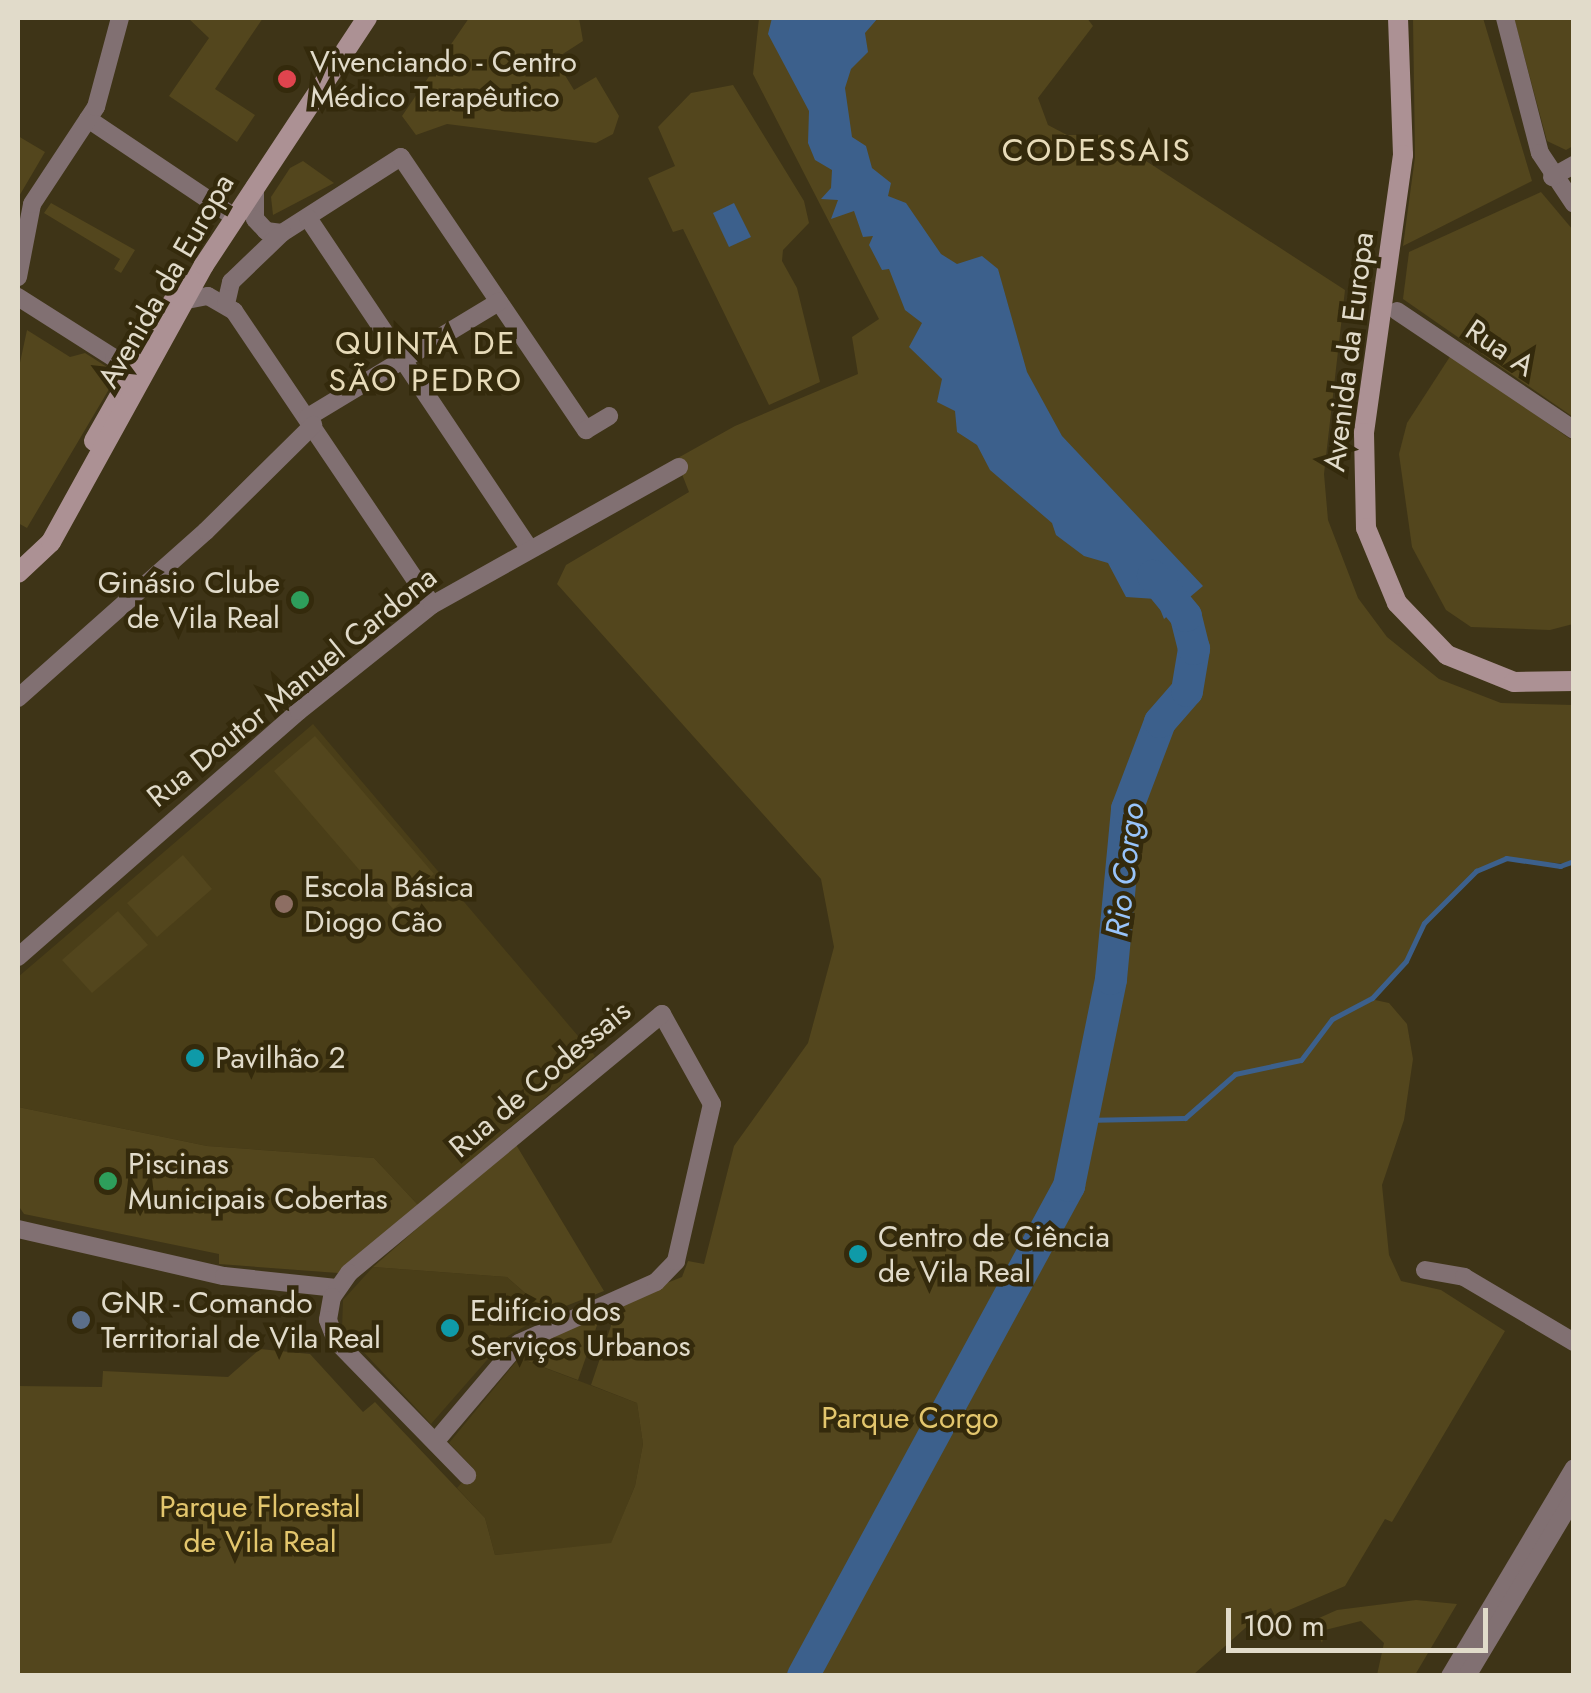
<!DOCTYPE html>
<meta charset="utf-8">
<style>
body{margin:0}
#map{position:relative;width:1591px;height:1693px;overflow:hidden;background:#3e3417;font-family:Jost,sans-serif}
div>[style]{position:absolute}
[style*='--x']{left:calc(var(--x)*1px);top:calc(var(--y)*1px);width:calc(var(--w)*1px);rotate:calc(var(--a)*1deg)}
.built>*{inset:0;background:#4a3e18}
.green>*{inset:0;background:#53461d}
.water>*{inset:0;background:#3c608c}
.stream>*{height:5px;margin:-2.5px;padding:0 2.5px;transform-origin:2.5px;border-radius:2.5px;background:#3c608c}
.river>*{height:32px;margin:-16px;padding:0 16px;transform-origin:16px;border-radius:16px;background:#3c608c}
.minor>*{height:18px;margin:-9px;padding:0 9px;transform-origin:9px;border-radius:9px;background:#817072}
.secondary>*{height:20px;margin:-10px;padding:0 10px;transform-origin:10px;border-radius:10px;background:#ac9194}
.dots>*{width:28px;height:28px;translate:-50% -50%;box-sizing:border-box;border:5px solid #342a0c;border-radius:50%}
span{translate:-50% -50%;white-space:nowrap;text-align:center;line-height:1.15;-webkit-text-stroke:9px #342a0c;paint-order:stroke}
.poi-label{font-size:30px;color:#e1dbca}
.left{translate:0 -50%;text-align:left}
.right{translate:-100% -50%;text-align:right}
.street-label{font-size:30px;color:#e1dbca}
.park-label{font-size:30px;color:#e3c66d}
.neighbourhood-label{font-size:32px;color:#e7dbb9;letter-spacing:2.5px}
.water-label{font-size:32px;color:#98c4fa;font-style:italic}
.frame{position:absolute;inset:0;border:20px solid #e1dbca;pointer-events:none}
.scale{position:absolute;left:1226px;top:1608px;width:262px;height:45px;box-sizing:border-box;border:5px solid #e1dbca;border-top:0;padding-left:12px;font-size:30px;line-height:35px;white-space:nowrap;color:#e1dbca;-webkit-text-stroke:8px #342a0c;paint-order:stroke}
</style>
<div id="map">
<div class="built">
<i style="clip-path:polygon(313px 724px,595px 1056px,418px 1205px,374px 1158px,207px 1146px,18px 1107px,18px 977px)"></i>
<i style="clip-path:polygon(373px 1267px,507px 1277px,548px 1313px,508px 1336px,431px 1424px,342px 1329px,343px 1300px)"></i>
<i style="clip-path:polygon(519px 1358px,637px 1403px,643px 1444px,635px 1486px,611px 1544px,495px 1555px,485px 1518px,457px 1488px,474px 1469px,449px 1443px)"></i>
</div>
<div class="green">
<i style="clip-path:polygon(188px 18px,263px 18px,215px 89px,255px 115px,237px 142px,169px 96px,209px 38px)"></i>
<i style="clip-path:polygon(469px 18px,579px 18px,583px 41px,555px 59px,574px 90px,596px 77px,619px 116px,613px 134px,596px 143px,447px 124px,416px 135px,402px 116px)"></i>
<i style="clip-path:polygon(759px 18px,1087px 18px,1093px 26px,1038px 98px,1048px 125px,1067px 135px,1106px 135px,1345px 290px,1324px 474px,1328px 520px,1358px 598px,1387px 637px,1439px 679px,1501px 703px,1573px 705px,1573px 864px,1507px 860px,1476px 873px,1426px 924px,1408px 962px,1375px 1000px,1389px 1003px,1407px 1024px,1413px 1059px,1404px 1120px,1382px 1185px,1389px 1255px,1401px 1281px,1441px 1290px,1505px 1331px,1392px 1522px,1385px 1519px,1345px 1586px,1275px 1616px,1271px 1608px,1263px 1612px,1193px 1675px,18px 1675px,18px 1386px,102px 1387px,103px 1371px,228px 1377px,260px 1349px,310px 1354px,363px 1412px,375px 1402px,485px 1518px,495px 1555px,611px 1543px,635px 1486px,643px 1444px,637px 1403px,591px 1385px,619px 1302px,682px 1277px,688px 1261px,704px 1264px,734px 1146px,808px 1043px,834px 947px,821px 879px,557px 584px,566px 565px,689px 492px,676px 459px,735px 426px,858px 374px,852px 337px,879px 319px,753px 74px)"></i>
<i style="clip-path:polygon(1413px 18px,1483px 18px,1532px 181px,1403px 246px,1415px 157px)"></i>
<i style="clip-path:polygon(1514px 18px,1573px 18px,1573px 146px,1566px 150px,1547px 141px)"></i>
<i style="clip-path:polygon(733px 85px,804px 201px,809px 223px,783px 250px,782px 261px,797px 288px,820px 382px,769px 405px,683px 229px,673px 232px,648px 178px,675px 166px,658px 127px,691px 93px)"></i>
<i style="clip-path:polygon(18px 136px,45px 152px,18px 198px)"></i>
<i style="clip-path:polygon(303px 161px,334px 183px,273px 215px,271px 197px,290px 168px)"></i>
<i style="clip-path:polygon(1541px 192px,1573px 230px,1573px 417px,1403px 299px,1409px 252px)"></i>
<i style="clip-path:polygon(51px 203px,135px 250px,121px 273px,114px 269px,120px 259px,44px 213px)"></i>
<i style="clip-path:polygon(27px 330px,70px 357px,85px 353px,118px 374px,27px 528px,18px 523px,18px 372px)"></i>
<i style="clip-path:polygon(1451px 355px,1573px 441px,1573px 624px,1550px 630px,1471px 627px,1446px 610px,1412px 547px,1399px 454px,1407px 423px)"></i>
<i style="clip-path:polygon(315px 736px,434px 874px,393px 909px,274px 771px)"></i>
<i style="clip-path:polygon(183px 855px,212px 889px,157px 937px,127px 903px)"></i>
<i style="clip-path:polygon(118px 911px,148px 945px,92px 993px,62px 960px)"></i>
<i style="clip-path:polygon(18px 1107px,207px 1146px,374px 1158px,418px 1205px,338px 1273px,219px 1264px,219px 1254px,24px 1214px,18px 1205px)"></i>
<i style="clip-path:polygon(515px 1143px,604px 1291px,548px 1313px,507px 1277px,373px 1267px)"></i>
<i style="clip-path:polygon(603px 1308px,578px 1380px,519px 1358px,528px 1347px)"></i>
<i style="clip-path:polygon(1416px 1600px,1457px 1604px,1415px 1675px,1377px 1675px,1384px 1643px,1361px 1621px,1325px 1630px,1322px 1643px,1317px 1632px,1319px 1618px,1337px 1610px)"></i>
</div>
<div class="water">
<i style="clip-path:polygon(772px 18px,878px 18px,865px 33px,868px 52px,851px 69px,845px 88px,852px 137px,866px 146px,872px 168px,891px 183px,888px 196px,906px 203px,941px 254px,957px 264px,982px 256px,998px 269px,1027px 372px,1062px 436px,1203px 586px,1164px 619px,1156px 599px,1126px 597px,1108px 563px,1084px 556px,1056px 535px,1052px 523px,990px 470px,977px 445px,957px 432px,955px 411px,937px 402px,942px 379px,909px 347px,922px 323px,905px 310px,889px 269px,882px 270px,869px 245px,873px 236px,863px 237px,854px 211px,831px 219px,838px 200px,821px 199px,831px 188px,832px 170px,815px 160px,808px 143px,809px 111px,768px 34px)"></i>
<i style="clip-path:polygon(734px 203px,751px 237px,729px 247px,713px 213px)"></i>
</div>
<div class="stream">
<i style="--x:1083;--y:1120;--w:102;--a:-1.1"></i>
<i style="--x:1185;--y:1118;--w:67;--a:-41.3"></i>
<i style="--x:1235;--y:1074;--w:67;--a:-12"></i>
<i style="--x:1301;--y:1060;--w:51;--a:-52.9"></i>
<i style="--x:1332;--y:1019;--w:45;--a:-27.7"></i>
<i style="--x:1372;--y:998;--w:50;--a:-47.4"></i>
<i style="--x:1406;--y:961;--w:42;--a:-64.7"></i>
<i style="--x:1424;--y:923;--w:74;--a:-45"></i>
<i style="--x:1476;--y:871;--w:33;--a:-23"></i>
<i style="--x:1506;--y:858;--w:55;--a:8.4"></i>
<i style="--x:1560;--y:866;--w:15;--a:-20"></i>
</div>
<div class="river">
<i style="--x:803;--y:1676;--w:558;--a:-61.5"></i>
<i style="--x:1069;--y:1186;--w:211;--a:-78.5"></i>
<i style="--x:1111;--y:979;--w:171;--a:-84.6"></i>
<i style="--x:1127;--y:809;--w:93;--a:-69.2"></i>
<i style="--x:1160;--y:722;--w:41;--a:-48.9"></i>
<i style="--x:1187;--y:691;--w:43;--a:-80.5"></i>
<i style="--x:1194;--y:649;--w:34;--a:-104"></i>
<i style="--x:1186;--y:616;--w:52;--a:-129.5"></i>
</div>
<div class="minor">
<i style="--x:1505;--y:18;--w:139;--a:75.5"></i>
<i style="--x:1540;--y:153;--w:61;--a:56.3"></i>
<i style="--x:88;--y:119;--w:167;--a:33.8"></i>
<i style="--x:1552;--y:177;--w:25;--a:-29"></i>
<i style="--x:255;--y:186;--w:33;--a:90"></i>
<i style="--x:255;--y:219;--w:16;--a:47"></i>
<i style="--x:266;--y:231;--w:16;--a:7"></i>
<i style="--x:282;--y:233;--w:141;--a:-32.6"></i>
<i style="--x:401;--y:157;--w:330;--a:55.9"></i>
<i style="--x:586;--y:430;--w:27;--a:-31"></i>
<i style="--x:308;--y:218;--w:396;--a:56.2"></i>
<i style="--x:18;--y:277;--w:74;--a:-79.1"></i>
<i style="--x:32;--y:204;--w:116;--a:-56.6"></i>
<i style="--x:96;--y:107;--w:92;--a:-74.9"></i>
<i style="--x:18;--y:297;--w:114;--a:32.4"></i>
<i style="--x:114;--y:358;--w:21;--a:11"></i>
<i style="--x:187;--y:300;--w:21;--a:-11"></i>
<i style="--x:208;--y:296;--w:30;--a:30"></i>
<i style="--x:234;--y:311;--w:354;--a:56"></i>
<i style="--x:226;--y:304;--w:23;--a:-77"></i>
<i style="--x:231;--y:282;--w:71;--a:-43.9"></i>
<i style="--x:1397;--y:311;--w:213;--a:33.9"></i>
<i style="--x:308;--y:417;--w:223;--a:-31.1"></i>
<i style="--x:18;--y:698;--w:251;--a:-41.6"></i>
<i style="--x:206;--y:531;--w:151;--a:-44.7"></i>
<i style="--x:18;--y:957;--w:373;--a:-41.2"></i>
<i style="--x:299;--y:711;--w:170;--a:-38.6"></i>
<i style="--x:432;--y:605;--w:283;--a:-29.2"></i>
<i style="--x:18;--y:1229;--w:211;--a:12.9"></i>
<i style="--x:224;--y:1276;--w:113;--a:6.1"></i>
<i style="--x:1425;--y:1270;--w:40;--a:10"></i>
<i style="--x:1464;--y:1277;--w:128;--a:30.6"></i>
<i style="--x:435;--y:1442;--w:130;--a:-49.7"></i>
<i style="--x:519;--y:1343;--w:150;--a:-24"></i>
<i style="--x:656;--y:1282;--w:29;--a:-46"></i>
<i style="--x:676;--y:1261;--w:161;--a:-77.1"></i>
<i style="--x:712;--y:1104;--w:103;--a:-119.1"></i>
<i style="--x:662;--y:1014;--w:406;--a:140.4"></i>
<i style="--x:349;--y:1273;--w:29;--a:125"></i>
<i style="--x:332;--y:1297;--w:23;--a:100"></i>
<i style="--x:328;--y:1320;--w:19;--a:69"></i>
<i style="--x:335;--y:1338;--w:6;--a:59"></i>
<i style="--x:338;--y:1343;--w:185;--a:45.7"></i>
<i style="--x:1450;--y:1676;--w:242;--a:-59.2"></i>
<i style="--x:1467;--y:1676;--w:209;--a:-59.1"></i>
</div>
<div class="secondary">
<i style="--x:1398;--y:18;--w:137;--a:87.9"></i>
<i style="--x:1403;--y:155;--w:281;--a:98"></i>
<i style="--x:1364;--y:433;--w:95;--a:88.8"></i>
<i style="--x:1366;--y:528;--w:81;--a:67.5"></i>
<i style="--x:1397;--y:603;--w:72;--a:46.1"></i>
<i style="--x:1447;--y:655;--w:72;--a:21.9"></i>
<i style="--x:1514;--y:682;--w:60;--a:-1"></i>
<i style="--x:94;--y:441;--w:180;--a:-60.5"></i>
<i style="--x:18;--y:573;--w:45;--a:-43.2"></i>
<i style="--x:51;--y:542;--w:316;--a:-61.1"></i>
<i style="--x:204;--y:265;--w:296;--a:-56.6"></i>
</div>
<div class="dots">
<i style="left:287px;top:79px;background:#e0444e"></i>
<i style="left:300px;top:600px;background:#2e9e5b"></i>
<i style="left:284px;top:904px;background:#8d6e63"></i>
<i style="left:195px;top:1058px;background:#0f9aa8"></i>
<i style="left:108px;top:1181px;background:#2e9e5b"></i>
<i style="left:858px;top:1254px;background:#0f9aa8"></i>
<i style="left:81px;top:1320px;background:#5c6f8a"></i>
<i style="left:450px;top:1328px;background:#0f9aa8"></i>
</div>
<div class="poi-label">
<span class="left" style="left:310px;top:79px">Vivenciando - Centro<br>Médico Terapêutico</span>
<span class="right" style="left:280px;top:600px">Ginásio Clube<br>de Vila Real</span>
<span class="left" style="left:304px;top:904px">Escola Básica<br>Diogo Cão</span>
<span class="left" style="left:215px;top:1058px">Pavilhão 2</span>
<span class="left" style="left:128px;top:1181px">Piscinas<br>Municipais Cobertas</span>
<span class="left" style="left:878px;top:1254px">Centro de Ciência<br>de Vila Real</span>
<span class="left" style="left:101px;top:1320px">GNR - Comando<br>Territorial de Vila Real</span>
<span class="left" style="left:470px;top:1328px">Edifício dos<br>Serviços Urbanos</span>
</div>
<div class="street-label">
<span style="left:166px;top:281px;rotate:-60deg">Avenida da Europa</span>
<span style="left:1500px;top:348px;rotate:34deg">Rua A</span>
<span style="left:1349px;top:352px;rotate:-83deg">Avenida da Europa</span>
<span style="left:292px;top:687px;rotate:-39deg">Rua Doutor Manuel Cardona</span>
<span style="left:540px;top:1079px;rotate:-40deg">Rua de Codessais</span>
</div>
<div class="park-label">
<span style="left:910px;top:1418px">Parque Corgo</span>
<span style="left:260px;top:1524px">Parque Florestal<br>de Vila Real</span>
</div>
<div class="neighbourhood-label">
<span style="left:1097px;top:150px">CODESSAIS</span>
<span style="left:426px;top:362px">QUINTA DE<br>SÃO PEDRO</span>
</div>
<div class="water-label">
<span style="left:1125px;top:870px;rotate:-83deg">Rio Corgo</span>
</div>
<div class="frame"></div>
<div class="scale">100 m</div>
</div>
